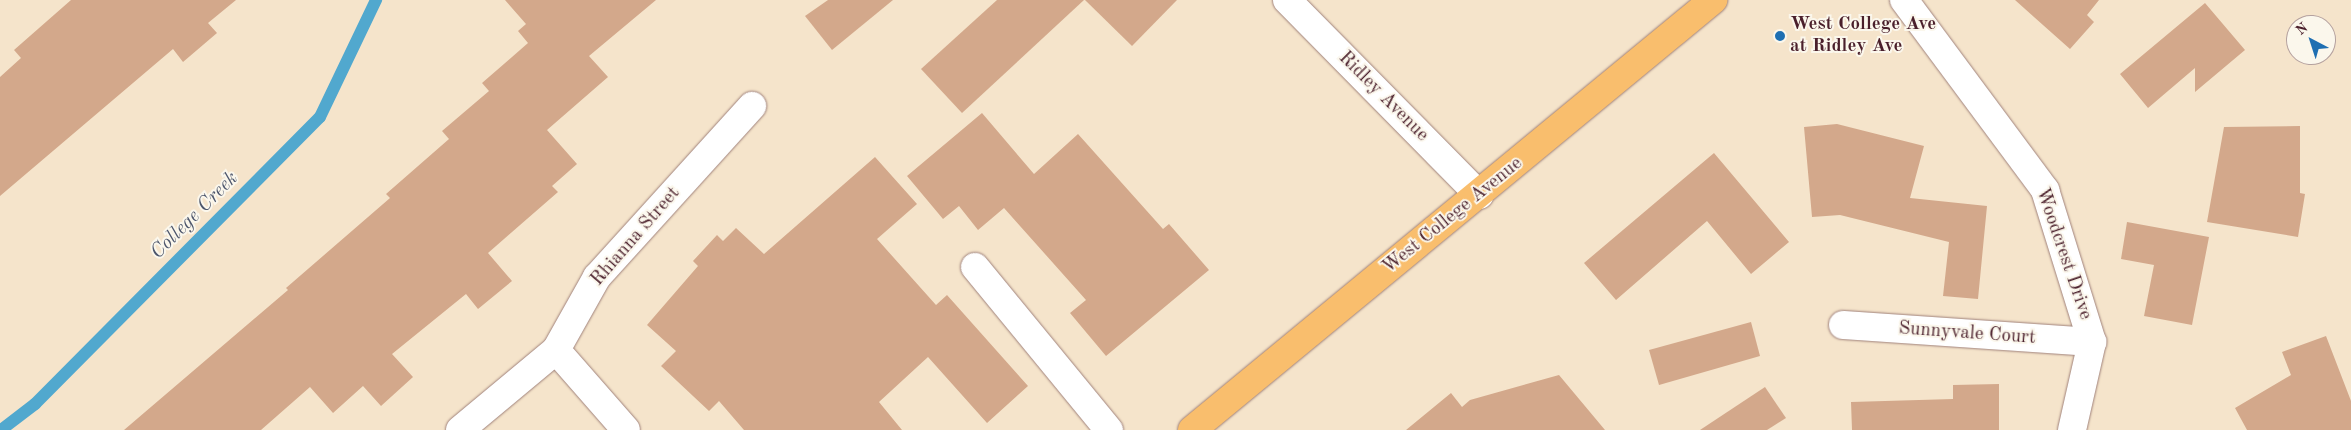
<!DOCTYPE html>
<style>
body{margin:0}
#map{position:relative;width:2351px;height:430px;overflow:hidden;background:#f5e4cb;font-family:"Old Standard TT",serif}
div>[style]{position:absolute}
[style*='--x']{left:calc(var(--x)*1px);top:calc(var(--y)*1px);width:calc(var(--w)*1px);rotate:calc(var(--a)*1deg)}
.stream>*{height:12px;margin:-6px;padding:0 6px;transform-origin:6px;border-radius:6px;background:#51a8ce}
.building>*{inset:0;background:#d3a88b}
.roads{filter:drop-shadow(0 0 1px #a0827b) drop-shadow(0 0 1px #a0827b)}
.minor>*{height:28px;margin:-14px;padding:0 14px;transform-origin:14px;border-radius:14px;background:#fff}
.major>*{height:28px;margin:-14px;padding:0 14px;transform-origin:14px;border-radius:14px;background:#f9be6d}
.dots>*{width:14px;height:14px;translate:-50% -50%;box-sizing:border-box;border:2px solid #fbf7ec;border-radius:50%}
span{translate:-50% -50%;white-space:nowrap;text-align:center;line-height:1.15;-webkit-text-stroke:4px #fbf7ec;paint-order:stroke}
.poi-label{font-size:19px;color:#4a1f2b;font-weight:700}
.left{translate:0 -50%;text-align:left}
.street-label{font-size:19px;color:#4a1f2b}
.water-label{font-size:20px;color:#4d566c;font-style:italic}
.north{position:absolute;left:2286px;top:15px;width:50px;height:50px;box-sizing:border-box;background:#fbf7ec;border:1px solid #b4a19f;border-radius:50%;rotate:320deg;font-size:14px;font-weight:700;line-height:20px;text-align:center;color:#4a1f2b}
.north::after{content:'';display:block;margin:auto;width:18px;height:22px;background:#1f6fb2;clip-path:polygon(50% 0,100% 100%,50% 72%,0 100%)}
</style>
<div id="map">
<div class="stream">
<i style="--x:1;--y:430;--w:43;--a:-37.4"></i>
<i style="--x:35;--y:404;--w:404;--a:-45.2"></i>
<i style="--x:320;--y:117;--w:130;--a:-64.4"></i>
</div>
<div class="building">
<i style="clip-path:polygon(71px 0,236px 0,208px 23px,217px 33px,183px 62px,173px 49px,0 196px,0 77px,21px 58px,14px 50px)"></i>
<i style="clip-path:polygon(505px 0,656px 0,589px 56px,608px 77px,547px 130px,577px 164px,552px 186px,558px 192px,488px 253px,512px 281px,478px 309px,466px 294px,392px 354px,413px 377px,381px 406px,363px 386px,333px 413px,310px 387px,261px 430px,124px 430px,288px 290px,286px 288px,390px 198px,386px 194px,449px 139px,442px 131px,489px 91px,482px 83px,528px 43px,518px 31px,526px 24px)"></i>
<i style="clip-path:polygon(828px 0,893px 0,832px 50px,805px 16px)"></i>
<i style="clip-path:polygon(997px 0,1084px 0,962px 113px,921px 69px)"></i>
<i style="clip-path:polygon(1085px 0,1177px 0,1132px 46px)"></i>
<i style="clip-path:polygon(2015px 0,2099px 0,2087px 15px,2094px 22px,2070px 49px)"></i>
<i style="clip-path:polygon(2205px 3px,2245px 50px,2195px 92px,2195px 68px,2148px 108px,2120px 74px)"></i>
<i style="clip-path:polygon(982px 113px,1034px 174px,1078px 134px,1163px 229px,1169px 224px,1209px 270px,1106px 356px,1070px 313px,1086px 300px,1004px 208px,978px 230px,959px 206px,943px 219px,907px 176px)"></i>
<i style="clip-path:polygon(1837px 124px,1924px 146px,1910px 198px,1987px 206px,1978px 299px,1943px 296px,1949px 242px,1840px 215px,1812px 217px,1804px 127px)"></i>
<i style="clip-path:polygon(2300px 126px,2300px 193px,2305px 194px,2298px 237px,2207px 222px,2224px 127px)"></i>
<i style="clip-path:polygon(1714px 153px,1789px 242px,1751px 274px,1707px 221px,1616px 300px,1584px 263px)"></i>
<i style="clip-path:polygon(875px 157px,917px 204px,877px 239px,936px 305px,947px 295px,1028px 386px,987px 423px,928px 357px,879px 402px,902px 430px,744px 430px,719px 401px,709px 411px,661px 366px,676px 351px,647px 325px,698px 266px,693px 261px,717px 235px,723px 241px,736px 228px,764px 254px)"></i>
<i style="clip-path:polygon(2127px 222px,2209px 237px,2192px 325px,2144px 316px,2154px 265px,2121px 259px)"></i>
<i style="clip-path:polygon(1751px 322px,1760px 356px,1659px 385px,1649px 350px)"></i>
<i style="clip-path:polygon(2326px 336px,2351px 401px,2351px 430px,2247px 430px,2235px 408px,2291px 375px,2282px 352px)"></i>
<i style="clip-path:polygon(1559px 375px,1605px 430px,1406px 430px,1451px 393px,1462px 407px,1470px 400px)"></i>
<i style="clip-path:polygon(1999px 384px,1999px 430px,1852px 430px,1851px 402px,1953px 399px,1953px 385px)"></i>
<i style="clip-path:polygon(1765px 387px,1786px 418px,1767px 430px,1700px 430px)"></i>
</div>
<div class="roads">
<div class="minor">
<i style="--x:1287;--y:0;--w:274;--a:45.4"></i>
<i style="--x:1904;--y:0;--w:237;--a:53.4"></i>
<i style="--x:2045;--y:190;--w:159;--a:72.8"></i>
<i style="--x:2092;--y:342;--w:90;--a:102.8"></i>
<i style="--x:975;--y:267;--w:211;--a:50.6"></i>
<i style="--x:1843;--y:325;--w:250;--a:3.9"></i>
<i style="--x:556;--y:350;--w:106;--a:48.8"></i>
<i style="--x:460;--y:430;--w:125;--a:-39.8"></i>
<i style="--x:556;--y:350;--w:84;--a:-60.7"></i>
<i style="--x:597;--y:277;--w:231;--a:-47.8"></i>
</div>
<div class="major">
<i style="--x:1192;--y:430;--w:676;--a:-39.53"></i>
</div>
</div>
<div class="dots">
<i style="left:1780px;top:36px;background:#1f6fb2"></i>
</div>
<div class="poi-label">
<span class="left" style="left:1790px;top:36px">West College Ave<br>at Ridley Ave</span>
</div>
<div class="street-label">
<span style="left:1383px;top:97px;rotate:45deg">Ridley Avenue</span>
<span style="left:1453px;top:216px;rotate:-39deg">West College Avenue</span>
<span style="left:636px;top:237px;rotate:-49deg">Rhianna Street</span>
<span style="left:2063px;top:254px;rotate:71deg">Woodcrest Drive</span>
<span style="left:1967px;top:334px;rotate:4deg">Sunnyvale Court</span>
</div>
<div class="water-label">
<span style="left:195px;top:216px;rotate:-45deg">College Creek</span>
</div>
<div class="north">N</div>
</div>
